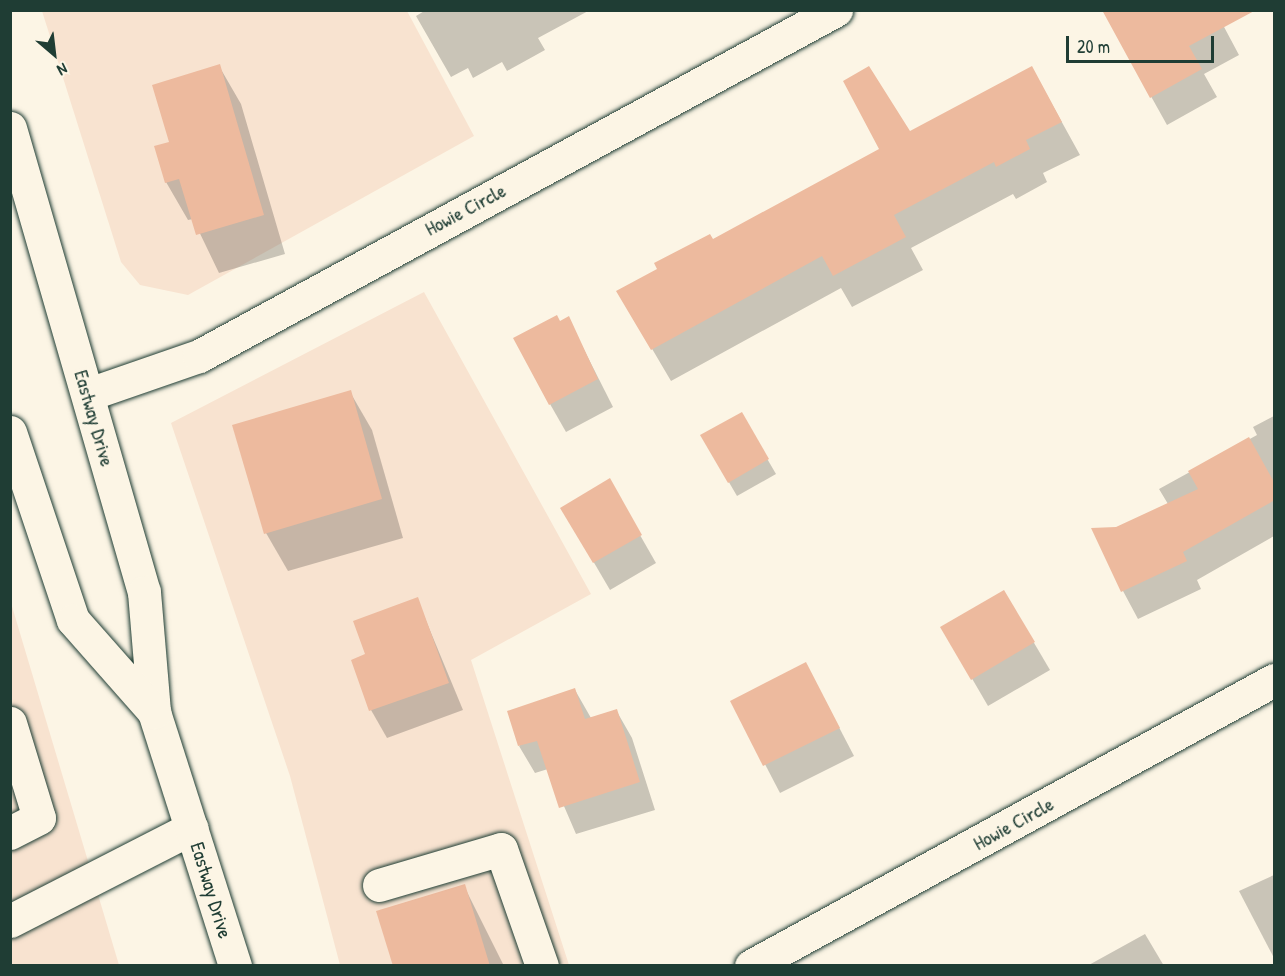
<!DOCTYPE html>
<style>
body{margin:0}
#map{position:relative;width:1285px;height:976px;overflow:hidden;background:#fcf5e5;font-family:"Patrick Hand",sans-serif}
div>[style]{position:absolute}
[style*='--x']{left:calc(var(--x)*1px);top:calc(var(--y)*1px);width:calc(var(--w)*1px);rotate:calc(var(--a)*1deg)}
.built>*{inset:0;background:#f8e3d0}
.shadow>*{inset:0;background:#0003}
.building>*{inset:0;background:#edba9e}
.roads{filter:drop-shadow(0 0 2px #1f3d34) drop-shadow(0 0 2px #1f3d34)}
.minor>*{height:33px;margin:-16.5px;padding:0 16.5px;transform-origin:16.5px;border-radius:16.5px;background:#fcf5e5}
.major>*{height:33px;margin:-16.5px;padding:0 16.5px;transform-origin:16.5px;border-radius:16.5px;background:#fcf5e5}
span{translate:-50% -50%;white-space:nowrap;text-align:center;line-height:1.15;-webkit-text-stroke:6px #fcf5e5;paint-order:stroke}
.street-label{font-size:20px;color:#1f3d34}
.frame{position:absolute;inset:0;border:12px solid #1f3d34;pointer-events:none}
.north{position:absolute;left:24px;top:24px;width:60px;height:60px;-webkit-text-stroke:4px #fcf5e5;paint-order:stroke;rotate:152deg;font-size:16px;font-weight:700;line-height:24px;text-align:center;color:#1f3d34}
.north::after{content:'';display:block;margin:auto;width:21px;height:27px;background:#1f3d34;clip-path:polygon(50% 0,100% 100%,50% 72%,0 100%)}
.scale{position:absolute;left:1066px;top:36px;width:148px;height:27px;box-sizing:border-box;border:3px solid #1f3d34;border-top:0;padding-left:8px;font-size:18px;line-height:21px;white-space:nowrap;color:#1f3d34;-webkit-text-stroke:4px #fcf5e5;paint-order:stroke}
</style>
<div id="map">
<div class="built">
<i style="clip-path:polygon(42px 11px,407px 11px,474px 136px,188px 295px,140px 285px,121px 262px)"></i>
<i style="clip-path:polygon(424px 292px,591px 594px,471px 660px,569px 965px,340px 965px,290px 776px,171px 423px)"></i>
<i style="clip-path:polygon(11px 603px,119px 965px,11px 965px)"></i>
</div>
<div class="shadow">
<i style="clip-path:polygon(426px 10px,590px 10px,538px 38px,545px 50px,507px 71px,502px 62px,473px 78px,468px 68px,451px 77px,416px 16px)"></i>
<i style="clip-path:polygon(1215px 10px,1239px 55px,1204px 74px,1217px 97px,1167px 125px,1109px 21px)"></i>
<i style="clip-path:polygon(219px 66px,241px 104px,285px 254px,219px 273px,193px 219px,188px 220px,166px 182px)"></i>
<i style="clip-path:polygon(1032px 68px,1080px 155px,1043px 173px,1047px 182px,1016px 199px,1013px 194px,911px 248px,923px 270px,852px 307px,841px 288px,671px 381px,618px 291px)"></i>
<i style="clip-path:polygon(568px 318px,613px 407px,566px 432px,550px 404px,560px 322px)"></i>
<i style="clip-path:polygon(350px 392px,372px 430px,403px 538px,288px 571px,266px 533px)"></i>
<i style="clip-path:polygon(741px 414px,776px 474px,737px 496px,702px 436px)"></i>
<i style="clip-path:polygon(1274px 416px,1274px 536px,1197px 580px,1201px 589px,1138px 619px,1123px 591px,1116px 529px,1168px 504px,1159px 489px,1257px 435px,1253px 427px)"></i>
<i style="clip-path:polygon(609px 481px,656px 563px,610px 590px,562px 508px)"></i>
<i style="clip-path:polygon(1004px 592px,1050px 670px,988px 706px,942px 627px)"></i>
<i style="clip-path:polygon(417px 599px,463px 710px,387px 738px,371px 710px,367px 655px)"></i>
<i style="clip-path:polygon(806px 664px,854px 756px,780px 793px,732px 701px)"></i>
<i style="clip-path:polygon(575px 690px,591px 718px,616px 710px,632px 738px,655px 810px,576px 834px,548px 769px,535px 773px,519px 746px)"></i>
<i style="clip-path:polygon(1274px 875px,1274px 958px,1239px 891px)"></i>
<i style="clip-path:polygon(464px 886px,504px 966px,394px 966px)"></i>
<i style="clip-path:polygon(1145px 934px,1164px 966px,1087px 966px)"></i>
</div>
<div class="building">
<i style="clip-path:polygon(1102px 10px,1256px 10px,1189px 46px,1202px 69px,1150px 98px)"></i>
<i style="clip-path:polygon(220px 64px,264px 215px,196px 235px,179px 179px,165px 183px,154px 146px,169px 142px,152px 85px)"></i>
<i style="clip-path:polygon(869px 66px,910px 131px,1032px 66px,1062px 122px,1026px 140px,1030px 149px,996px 167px,994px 162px,894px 215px,906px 237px,833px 276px,822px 256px,651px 350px,616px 291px,657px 269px,654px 263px,710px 234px,713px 239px,879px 149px,843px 81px)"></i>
<i style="clip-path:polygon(557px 315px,560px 321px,569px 316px,598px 379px,549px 405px,513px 338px)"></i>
<i style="clip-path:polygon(351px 390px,382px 499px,264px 534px,232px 425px)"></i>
<i style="clip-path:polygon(742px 412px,769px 459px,728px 483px,700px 435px)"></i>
<i style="clip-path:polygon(1249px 437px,1275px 484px,1275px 500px,1183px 552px,1187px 561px,1121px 592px,1091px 528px,1116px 527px,1198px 489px,1188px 471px)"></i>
<i style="clip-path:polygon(610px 478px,642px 535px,593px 563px,560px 508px)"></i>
<i style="clip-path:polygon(1004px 590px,1035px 642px,971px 680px,940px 627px)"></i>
<i style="clip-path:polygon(418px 597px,449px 683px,369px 711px,351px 660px,365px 654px,353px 621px)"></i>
<i style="clip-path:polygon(806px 662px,840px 728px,763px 766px,730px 701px)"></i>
<i style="clip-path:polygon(575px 688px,585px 719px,617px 709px,640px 782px,559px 808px,537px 741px,518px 746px,507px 711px)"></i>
<i style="clip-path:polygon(465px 884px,490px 966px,393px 966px,376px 911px)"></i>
</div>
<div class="roads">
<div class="minor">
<i style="--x:89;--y:394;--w:116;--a:-19.1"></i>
<i style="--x:199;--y:356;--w:725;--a:-28.51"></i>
<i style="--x:10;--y:723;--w:99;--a:73"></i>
<i style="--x:39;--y:818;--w:33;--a:153"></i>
<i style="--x:379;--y:885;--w:127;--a:-16.4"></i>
<i style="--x:501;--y:849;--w:124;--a:70.7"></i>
<i style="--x:10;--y:921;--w:204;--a:-27.1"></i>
<i style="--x:751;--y:966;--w:596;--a:-28.67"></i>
</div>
<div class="major">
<i style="--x:10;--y:128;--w:483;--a:73.9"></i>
<i style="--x:144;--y:592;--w:120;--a:85.2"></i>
<i style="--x:154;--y:712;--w:267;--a:72.3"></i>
<i style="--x:10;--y:432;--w:198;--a:71.5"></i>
<i style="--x:73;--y:620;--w:123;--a:48.6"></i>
</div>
</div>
<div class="street-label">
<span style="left:465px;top:209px;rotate:-28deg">Howie Circle</span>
<span style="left:95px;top:418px;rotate:74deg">Eastway Drive</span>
<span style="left:1013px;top:823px;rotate:-29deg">Howie Circle</span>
<span style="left:212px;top:890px;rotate:73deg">Eastway Drive</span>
</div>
<div class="frame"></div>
<div class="north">N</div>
<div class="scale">20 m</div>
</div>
